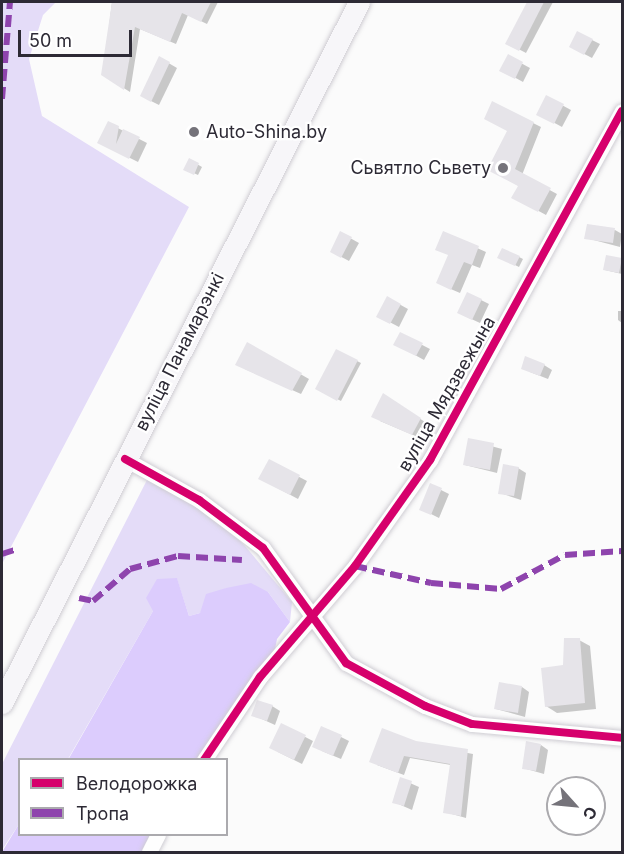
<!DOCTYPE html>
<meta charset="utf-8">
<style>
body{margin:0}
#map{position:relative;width:624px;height:854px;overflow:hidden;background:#fbfbfb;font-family:Inter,sans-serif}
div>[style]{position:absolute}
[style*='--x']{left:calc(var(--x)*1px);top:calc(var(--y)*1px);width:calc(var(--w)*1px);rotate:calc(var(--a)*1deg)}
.green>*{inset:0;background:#e4dcf8}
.forest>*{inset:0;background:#dcccfd}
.shadow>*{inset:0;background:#0003}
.building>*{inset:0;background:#e6e4e9}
.roads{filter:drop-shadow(0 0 2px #cfcdd3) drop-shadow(0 0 2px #cfcdd3)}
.street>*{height:15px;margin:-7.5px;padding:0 7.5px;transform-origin:7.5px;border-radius:7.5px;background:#fefefe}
.secondary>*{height:21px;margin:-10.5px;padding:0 10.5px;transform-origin:10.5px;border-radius:10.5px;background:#f7f6f9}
.quiet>*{height:6px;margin-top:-3px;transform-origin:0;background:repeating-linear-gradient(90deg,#8e44ad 0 12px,transparent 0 18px)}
.cycleway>*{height:8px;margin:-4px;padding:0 4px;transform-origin:4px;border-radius:4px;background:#d6006c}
.dots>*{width:16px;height:16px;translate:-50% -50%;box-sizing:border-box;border:3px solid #fff;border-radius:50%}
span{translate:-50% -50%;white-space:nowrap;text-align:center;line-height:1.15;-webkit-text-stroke:4.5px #fff;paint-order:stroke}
.poi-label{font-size:18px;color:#2d2a35}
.left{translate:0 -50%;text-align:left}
.right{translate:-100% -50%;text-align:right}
.street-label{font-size:18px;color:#2d2a35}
.frame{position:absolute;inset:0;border:3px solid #2d2a35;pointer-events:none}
.legend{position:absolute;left:18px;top:758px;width:210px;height:78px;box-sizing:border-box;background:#fff;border:2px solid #abaaae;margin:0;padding:8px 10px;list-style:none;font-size:18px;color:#2d2a35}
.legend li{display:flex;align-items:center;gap:12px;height:30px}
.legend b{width:30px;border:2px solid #abaaae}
.north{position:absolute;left:546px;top:776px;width:60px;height:60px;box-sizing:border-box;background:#fff;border:2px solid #abaaae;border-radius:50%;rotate:117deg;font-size:16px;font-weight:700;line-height:24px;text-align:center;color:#2d2a35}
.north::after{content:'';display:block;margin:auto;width:21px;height:27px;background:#75737a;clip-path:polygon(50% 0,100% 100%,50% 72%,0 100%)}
.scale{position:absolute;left:18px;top:30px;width:114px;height:27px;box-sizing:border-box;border:3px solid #2d2a35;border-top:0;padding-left:8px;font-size:18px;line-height:21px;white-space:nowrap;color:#2d2a35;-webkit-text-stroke:4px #fff;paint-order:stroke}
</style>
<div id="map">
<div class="green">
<i style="clip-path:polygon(2px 2px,56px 2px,43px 15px,29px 59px,42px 116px,189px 207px,2px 564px)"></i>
<i style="clip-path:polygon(148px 478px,217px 518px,245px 546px,292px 602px,290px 622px,268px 592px,226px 588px,200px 613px,189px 616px,177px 579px,153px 611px,68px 759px,20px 760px,19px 824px,2px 850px,2px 764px)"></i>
</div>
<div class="forest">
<i style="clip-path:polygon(177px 578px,189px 616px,200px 613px,206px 594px,226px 588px,251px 583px,268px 592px,290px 622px,277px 639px,274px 654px,201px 759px,68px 760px,153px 611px,146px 598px,157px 579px)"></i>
<i style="clip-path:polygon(19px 824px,20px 834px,154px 835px,144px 852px,2px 852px)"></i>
</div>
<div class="shadow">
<i style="clip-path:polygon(112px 2px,218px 2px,207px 24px,188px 15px,176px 44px,140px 29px,130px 92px,103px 75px)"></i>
<i style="clip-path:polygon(529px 2px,553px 2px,526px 53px,507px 43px)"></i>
<i style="clip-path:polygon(578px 33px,600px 44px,592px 58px,571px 47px)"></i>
<i style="clip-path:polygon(508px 56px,530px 68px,523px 82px,501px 70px)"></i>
<i style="clip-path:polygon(160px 58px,177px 68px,159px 105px,149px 100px)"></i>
<i style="clip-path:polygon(547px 97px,571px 110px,562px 127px,538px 114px)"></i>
<i style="clip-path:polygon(108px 123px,147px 143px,138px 162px,106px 146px)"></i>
<i style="clip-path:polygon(533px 123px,541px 127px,522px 175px,557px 194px,546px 215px,513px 197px,519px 186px,497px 174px,509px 131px)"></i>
<i style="clip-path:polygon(190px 160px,202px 167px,198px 175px,185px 169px)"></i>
<i style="clip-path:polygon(615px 230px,622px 234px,620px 247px,586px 238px)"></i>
<i style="clip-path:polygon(341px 233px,359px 243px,349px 261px,332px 252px)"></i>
<i style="clip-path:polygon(444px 233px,486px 252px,480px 268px,472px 265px,460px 293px,446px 287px,450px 256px)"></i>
<i style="clip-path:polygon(503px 249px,523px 259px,519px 267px,499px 257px)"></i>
<i style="clip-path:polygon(621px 259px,622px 274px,605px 270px)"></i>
<i style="clip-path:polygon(388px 298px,408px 309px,399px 327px,378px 316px)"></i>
<i style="clip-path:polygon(481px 300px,489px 304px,480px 323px,467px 317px)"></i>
<i style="clip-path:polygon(618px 311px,622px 311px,622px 323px,618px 320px)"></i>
<i style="clip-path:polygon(401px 334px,430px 349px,424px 360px,395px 344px)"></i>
<i style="clip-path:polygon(248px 344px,309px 379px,301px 394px,245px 369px)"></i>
<i style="clip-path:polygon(337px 351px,361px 363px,341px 401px,317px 389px)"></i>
<i style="clip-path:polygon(544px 365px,552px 370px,548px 379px,530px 372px)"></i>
<i style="clip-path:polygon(384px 395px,428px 424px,420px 438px,380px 421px)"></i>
<i style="clip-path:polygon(469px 440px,502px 449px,497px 473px,465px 465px)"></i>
<i style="clip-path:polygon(269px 461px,307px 481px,298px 499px,268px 483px)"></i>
<i style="clip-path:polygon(518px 468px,526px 473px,521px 500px,500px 493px)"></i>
<i style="clip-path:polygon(441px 490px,449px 494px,439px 518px,427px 512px)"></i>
<i style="clip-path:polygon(579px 640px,590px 646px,596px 709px,557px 713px,546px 706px)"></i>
<i style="clip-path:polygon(522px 687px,529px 692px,525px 717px,496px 709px)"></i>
<i style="clip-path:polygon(272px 706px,280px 711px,275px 725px,253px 715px)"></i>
<i style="clip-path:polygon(282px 725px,313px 741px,302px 764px,278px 752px)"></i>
<i style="clip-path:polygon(341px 737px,349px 741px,341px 759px,322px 751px)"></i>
<i style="clip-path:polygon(416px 743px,473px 754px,466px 818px,445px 812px,451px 765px,410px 758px,404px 775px,377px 765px)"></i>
<i style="clip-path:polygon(541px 745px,548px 750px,544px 774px,523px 768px)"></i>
<i style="clip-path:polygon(401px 779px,419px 787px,412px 810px,394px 802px)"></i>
</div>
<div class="building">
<i style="clip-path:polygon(112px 2px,211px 2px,201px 22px,182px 13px,170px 42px,135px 27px,124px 90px,101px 75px)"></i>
<i style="clip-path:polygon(527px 2px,544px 2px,519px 51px,505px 44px)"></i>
<i style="clip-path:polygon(577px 31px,593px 39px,584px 55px,569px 47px)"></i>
<i style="clip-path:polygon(508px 54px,523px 62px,515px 79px,499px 71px)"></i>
<i style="clip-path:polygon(159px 56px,170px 62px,151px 102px,140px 96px)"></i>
<i style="clip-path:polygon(546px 95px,564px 104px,554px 124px,536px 115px)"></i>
<i style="clip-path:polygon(492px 101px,534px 122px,515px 169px,551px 188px,538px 212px,511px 198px,518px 186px,487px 170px,507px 131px,484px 119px)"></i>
<i style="clip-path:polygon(108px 121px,119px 126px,116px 144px,123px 129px,140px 137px,129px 159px,97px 143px)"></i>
<i style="clip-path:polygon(189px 158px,199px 163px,194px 175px,183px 170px)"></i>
<i style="clip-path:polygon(587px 224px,615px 228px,613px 243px,584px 239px)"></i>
<i style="clip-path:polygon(340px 231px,352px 237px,341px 258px,330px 252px)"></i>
<i style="clip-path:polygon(443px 231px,479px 246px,472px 265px,464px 262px,451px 290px,436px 283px,448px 255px,435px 250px)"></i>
<i style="clip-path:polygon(502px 248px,520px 256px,515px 266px,497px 258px)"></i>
<i style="clip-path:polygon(606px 255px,622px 258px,619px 273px,603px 270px)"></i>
<i style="clip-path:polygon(467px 292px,482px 299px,472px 320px,457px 313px)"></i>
<i style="clip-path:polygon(387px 296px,401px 304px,390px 324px,376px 317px)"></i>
<i style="clip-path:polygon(400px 332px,423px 343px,416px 356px,393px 345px)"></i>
<i style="clip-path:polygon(247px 342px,302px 373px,292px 391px,235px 365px)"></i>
<i style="clip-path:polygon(336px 349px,358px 360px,337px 401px,315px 389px)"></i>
<i style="clip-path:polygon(525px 356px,545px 364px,540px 376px,521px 369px)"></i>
<i style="clip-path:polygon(383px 393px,421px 418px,412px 435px,371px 417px)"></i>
<i style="clip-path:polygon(468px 438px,494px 443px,490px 470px,463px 465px)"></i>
<i style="clip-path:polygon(269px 459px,300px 475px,290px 495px,258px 479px)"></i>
<i style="clip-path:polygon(503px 464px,519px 467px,514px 496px,498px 494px)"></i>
<i style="clip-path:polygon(430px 483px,442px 488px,431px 515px,419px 510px)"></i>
<i style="clip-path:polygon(564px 638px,580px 638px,585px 703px,545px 707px,541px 668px,563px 665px)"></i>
<i style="clip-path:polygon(499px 682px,522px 686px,518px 713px,494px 709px)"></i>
<i style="clip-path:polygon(257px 700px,273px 705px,267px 721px,251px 716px)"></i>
<i style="clip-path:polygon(281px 723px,306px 735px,294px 760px,269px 748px)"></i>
<i style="clip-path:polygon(321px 726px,342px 735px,333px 756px,312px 747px)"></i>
<i style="clip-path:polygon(382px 728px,416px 741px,468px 749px,461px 816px,443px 813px,450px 764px,404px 756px,398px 773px,369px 762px)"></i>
<i style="clip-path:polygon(526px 741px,541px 744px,536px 771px,522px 769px)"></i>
<i style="clip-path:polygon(400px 777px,412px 781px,404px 806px,392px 803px)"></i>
</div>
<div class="roads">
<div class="street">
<i style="--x:125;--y:459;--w:85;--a:29"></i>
<i style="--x:199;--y:500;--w:80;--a:36.9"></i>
<i style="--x:263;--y:548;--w:142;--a:54.2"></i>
<i style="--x:346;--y:663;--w:90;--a:28.6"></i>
<i style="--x:425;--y:706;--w:50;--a:21"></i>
<i style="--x:472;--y:724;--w:151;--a:5.3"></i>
<i style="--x:204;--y:760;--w:100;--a:-56"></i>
<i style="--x:260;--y:677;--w:146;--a:-49.4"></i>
<i style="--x:355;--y:566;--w:130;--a:-54.7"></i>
<i style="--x:430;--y:460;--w:398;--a:-61.2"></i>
<i style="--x:149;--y:852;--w:20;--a:-63"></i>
</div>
<div class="secondary">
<i style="--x:2;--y:703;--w:787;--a:-63.01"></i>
</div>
</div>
<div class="quiet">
<i style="--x:2;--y:99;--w:97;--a:-85.3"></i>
<i style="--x:2;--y:554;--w:13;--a:-18"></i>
<i style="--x:355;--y:566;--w:78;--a:12.6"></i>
<i style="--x:431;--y:583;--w:70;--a:4.9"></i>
<i style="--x:501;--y:589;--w:72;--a:-28"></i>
<i style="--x:565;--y:555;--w:57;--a:-4"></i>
<i style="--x:79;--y:598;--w:14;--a:12"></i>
<i style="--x:93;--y:601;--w:49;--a:-40.9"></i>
<i style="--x:130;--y:569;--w:50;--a:-15.2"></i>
<i style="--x:178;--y:556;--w:64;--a:3.6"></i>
</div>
<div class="cycleway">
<i style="--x:125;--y:459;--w:85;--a:29"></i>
<i style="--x:199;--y:500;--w:80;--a:36.9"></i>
<i style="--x:263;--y:548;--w:142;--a:54.2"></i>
<i style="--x:346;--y:663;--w:90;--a:28.6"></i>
<i style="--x:425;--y:706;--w:50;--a:21"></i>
<i style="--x:472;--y:724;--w:151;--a:5.3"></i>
<i style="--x:204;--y:760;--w:100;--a:-56"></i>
<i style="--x:260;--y:677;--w:146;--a:-49.4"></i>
<i style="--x:355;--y:566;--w:130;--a:-54.7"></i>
<i style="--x:430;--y:460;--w:398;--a:-61.2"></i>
</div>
<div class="dots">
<i style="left:194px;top:132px;background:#75737a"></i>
<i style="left:503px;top:168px;background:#75737a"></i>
</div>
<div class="poi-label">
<span class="left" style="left:206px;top:132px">Auto-Shina.by</span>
<span class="right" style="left:491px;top:168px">Сьвятло Сьвету</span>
</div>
<div class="street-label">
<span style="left:180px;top:352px;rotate:-63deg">вуліца Панамарэнкі</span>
<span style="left:447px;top:394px;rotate:-60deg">вуліца Мядзвежына</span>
</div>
<div class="frame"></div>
<ul class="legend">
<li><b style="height:8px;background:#d6006c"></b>Велодорожка</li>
<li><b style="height:8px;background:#8e44ad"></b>Тропа</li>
</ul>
<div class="north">С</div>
<div class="scale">50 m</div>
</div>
